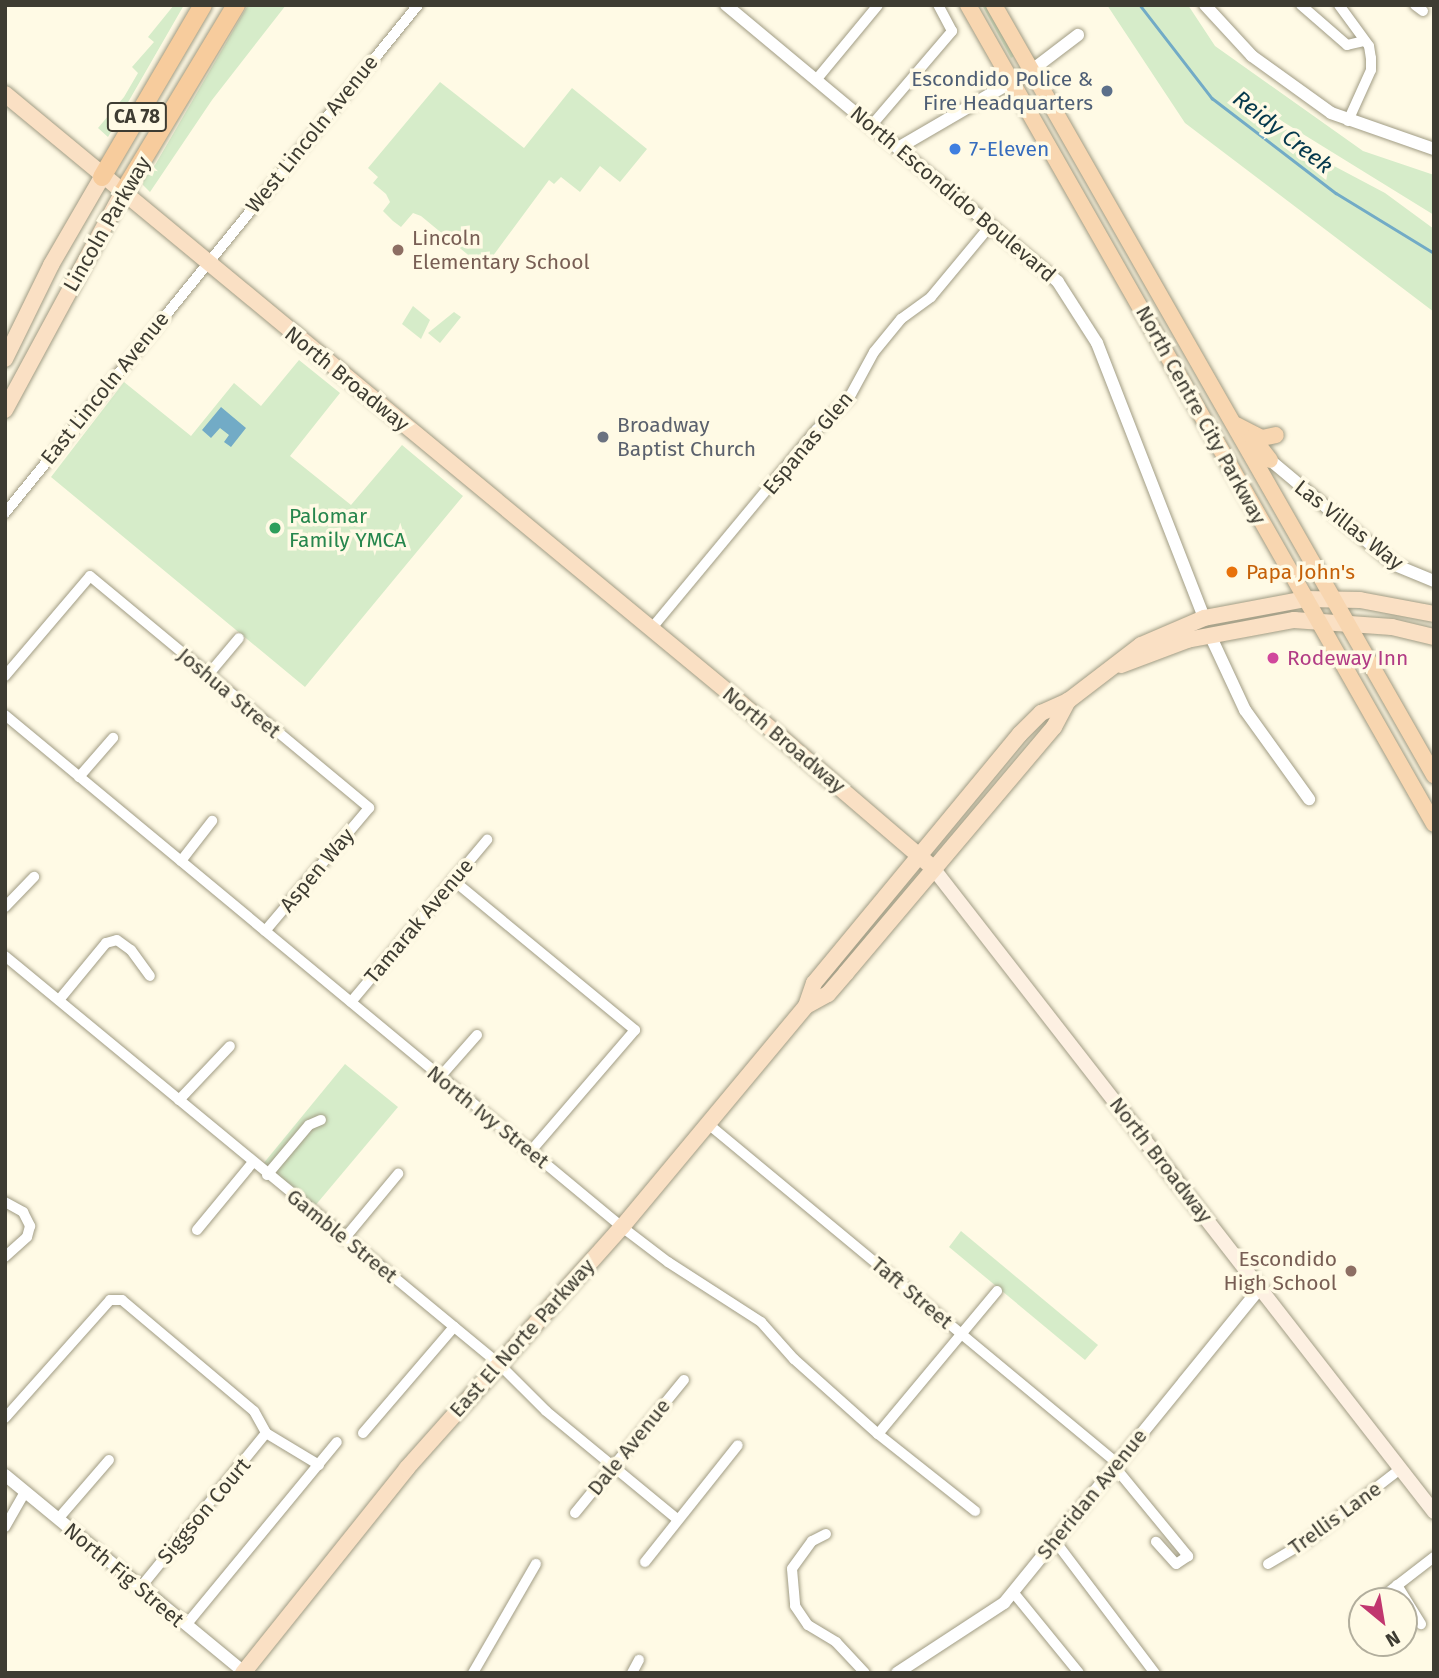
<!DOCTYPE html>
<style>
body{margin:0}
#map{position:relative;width:1439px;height:1678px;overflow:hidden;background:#fffae5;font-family:"Fira Sans",sans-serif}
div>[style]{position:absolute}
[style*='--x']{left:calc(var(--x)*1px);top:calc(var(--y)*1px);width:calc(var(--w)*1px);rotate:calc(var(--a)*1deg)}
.green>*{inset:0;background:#d6ecc9}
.water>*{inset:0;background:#72abc6}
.stream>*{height:2.5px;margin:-1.25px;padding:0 1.25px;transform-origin:1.25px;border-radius:1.25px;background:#72abc6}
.roads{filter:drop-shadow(0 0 2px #a19c84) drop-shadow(0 0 2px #a19c84)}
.minor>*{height:10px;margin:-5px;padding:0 5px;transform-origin:5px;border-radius:5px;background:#fff}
.tertiary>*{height:12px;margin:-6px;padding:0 6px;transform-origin:6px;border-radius:6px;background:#fff}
.secondary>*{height:14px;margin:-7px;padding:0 7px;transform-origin:7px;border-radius:7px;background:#fdf0e2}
.primary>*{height:16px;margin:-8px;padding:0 8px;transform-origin:8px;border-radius:8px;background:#fae0c4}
.trunk>*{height:16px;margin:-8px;padding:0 8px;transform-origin:8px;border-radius:8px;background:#f8d6b0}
.motorway>*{height:18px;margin:-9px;padding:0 9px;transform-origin:9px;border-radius:9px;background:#f7cc9d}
.dots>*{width:19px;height:19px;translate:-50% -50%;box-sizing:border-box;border:4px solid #fffae5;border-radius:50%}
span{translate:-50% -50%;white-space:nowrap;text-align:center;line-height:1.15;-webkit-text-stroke:7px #fffae5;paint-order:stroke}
.shield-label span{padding:2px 5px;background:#fffae5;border:2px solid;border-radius:5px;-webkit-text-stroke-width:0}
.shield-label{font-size:19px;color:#3e3c32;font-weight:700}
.service-label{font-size:21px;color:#4e5e75}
.right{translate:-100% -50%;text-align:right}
.street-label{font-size:21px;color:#3e3c32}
.shop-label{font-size:21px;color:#366cbe}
.left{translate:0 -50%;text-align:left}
.education-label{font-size:21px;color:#785e54}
.worship-label{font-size:21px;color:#5b616d}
.leisure-label{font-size:21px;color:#27864d}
.food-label{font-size:21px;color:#c56008}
.hotel-label{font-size:21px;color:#b23c85}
.water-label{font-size:23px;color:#04384c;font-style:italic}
.frame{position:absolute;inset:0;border:7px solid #3e3c32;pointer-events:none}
.north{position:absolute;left:1348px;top:1587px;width:70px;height:70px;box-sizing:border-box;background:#fffae5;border:2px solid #b2ae9d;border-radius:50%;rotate:150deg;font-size:19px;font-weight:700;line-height:28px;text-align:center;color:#3e3c32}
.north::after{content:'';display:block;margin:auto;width:24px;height:32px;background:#c1376f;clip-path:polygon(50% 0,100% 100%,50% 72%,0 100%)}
</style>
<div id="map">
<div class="green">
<i style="clip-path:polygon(174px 5px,184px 5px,108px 137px,98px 128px,124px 97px,138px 73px,132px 67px,154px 42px,148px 37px)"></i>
<i style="clip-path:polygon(248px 5px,286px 5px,212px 100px,150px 192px,143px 185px,144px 175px,155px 165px)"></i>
<i style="clip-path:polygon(982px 5px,988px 5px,1014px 56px,1011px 58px)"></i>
<i style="clip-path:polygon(1107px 5px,1188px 5px,1215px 46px,1363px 151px,1434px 175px,1434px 215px,1254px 104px,1334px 166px,1385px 193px,1434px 229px,1434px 312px,1185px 123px)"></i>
<i style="clip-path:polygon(440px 82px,524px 148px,572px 88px,647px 149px,620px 182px,600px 166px,580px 192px,561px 177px,554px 184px,549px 180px,484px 268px,421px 216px,413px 213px,401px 227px,393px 221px,383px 211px,390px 202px,386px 194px,373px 183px,378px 177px,368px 168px)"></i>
<i style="clip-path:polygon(413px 306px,430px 320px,421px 339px,402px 324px)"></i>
<i style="clip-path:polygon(454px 312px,461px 317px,440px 343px,428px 333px)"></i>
<i style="clip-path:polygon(299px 360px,340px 393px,290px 456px,351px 505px,402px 445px,463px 496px,305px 687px,51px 477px,124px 382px,191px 436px,234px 383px,261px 406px)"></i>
<i style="clip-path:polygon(345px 1064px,398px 1107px,314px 1207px,263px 1164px)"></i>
<i style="clip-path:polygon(961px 1231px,1098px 1345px,1085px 1360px,949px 1247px)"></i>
</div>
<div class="water">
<i style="clip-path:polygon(221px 407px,246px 428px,231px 447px,224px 442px,229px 435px,220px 428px,211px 438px,202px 430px)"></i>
</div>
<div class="stream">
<i style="--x:1140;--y:5;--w:118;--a:52.3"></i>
<i style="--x:1212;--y:98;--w:156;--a:37.5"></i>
<i style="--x:1336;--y:193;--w:115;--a:31.5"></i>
</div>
<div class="roads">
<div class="minor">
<i style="--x:1301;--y:5;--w:61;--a:41"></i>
<i style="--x:1347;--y:45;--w:18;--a:-13"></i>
<i style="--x:1339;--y:5;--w:51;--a:53.8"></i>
<i style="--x:1369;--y:46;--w:12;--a:81"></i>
<i style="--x:1371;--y:58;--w:12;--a:90"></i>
<i style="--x:1371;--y:70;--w:56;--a:114.3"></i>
<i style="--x:1415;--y:5;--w:10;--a:37"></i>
<i style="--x:816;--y:80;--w:97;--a:-50.4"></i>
<i style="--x:871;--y:126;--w:125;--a:-49.5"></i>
<i style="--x:952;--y:31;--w:30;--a:-118"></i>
<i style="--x:5;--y:513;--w:655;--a:-50.89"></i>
<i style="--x:651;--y:629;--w:259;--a:-50.3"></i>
<i style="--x:816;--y:430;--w:46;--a:-44.1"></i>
<i style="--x:849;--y:398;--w:52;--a:-61.5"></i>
<i style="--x:874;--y:352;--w:43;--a:-50.7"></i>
<i style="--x:901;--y:319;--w:37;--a:-36"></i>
<i style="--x:931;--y:297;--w:92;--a:-50.3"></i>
<i style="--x:208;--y:675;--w:48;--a:-50"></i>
<i style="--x:5;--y:676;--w:131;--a:-49.6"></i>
<i style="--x:90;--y:576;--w:363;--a:39.7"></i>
<i style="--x:369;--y:808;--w:161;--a:130.2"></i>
<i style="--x:5;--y:715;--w:802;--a:39.69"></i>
<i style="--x:622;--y:1227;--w:58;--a:37.3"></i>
<i style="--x:668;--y:1262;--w:111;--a:32.8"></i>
<i style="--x:761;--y:1322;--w:50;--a:48.3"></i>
<i style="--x:794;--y:1359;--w:113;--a:41.8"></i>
<i style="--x:878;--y:1434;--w:124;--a:38.4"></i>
<i style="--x:79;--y:777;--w:52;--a:-48.9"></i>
<i style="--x:181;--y:861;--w:51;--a:-52.2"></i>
<i style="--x:453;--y:880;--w:236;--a:39.5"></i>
<i style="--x:635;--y:1030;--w:160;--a:130.7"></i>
<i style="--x:5;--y:907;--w:42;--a:-46"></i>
<i style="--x:5;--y:956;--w:639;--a:39.54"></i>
<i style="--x:498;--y:1363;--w:68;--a:45"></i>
<i style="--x:546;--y:1411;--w:170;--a:39.5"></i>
<i style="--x:59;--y:1000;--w:74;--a:-50.5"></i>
<i style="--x:106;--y:943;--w:11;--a:-15"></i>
<i style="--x:117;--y:940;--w:17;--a:36"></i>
<i style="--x:131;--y:950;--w:32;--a:54"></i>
<i style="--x:351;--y:1002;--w:212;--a:-50"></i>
<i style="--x:440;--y:1077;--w:56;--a:-48.6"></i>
<i style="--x:179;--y:1100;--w:74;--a:-46.6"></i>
<i style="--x:707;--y:1123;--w:533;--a:39.67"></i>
<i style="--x:267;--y:1175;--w:65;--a:-50"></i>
<i style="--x:309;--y:1125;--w:13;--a:-23"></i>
<i style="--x:5;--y:1202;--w:21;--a:29"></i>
<i style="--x:23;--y:1212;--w:16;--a:63"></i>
<i style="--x:30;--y:1226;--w:11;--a:105"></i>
<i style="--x:27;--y:1237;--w:30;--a:138"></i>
<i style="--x:197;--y:1230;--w:88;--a:-50.5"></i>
<i style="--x:344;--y:1239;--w:85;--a:-50.3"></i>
<i style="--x:5;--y:1418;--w:158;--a:-48.3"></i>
<i style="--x:110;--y:1300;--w:12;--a:0"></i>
<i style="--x:122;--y:1300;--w:172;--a:40.1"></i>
<i style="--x:254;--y:1411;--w:25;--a:61"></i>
<i style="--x:266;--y:1433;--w:62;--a:31.1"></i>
<i style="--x:363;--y:1433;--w:140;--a:-49.4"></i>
<i style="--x:878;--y:1434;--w:186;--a:-50.2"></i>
<i style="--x:1114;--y:1466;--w:117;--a:50.6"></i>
<i style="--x:1188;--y:1556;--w:14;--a:146"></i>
<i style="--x:1176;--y:1564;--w:30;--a:-132"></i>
<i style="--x:575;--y:1513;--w:172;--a:-50.7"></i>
<i style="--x:58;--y:1519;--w:78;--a:-49.2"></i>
<i style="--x:5;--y:1527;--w:40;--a:-60.3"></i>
<i style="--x:826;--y:1534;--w:16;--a:153"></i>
<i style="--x:812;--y:1541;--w:34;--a:126"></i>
<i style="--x:792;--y:1569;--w:37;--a:85"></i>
<i style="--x:795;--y:1606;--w:23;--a:56"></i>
<i style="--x:808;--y:1625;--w:33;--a:31"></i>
<i style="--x:836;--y:1642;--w:42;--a:46.9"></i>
<i style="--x:1055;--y:1541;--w:166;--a:52.9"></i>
<i style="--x:645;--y:1562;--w:149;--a:-51.5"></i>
<i style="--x:1268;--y:1564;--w:45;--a:-30.5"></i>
<i style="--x:1307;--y:1541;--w:118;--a:-37.7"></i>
<i style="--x:1397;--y:1585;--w:46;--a:58.4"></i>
<i style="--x:140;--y:1588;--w:200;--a:-50.9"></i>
<i style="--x:1013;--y:1592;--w:104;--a:50.8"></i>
<i style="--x:1377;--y:1601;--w:72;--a:-37.7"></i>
<i style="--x:1357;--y:1617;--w:6;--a:-39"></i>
<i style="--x:186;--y:1625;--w:237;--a:-50.5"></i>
<i style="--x:473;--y:1673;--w:126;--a:-60"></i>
<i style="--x:632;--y:1673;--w:15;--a:-62"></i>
</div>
<div class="tertiary">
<i style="--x:726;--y:5;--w:432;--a:39.8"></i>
<i style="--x:1058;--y:282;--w:72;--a:57.4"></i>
<i style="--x:1097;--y:343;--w:295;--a:68.7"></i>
<i style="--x:1205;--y:5;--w:69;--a:47.3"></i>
<i style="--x:1252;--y:56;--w:97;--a:35.8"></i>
<i style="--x:1331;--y:113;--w:109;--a:19.3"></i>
<i style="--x:898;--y:148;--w:155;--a:-30.2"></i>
<i style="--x:1032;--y:70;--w:58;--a:-37.3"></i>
<i style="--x:1270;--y:460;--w:163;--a:40"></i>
<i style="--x:1395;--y:565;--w:42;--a:22.3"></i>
<i style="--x:1210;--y:635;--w:83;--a:65"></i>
<i style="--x:1245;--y:710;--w:110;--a:54.3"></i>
<i style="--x:5;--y:1475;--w:311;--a:39.5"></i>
<i style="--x:897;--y:1673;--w:128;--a:-33.2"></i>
<i style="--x:1004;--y:1603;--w:407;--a:-50.9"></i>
</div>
<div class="secondary">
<i style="--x:933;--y:868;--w:816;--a:52.12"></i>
</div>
<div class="primary">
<i style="--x:5;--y:94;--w:940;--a:39.6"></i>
<i style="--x:729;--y:693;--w:269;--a:40.6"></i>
<i style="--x:5;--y:359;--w:105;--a:-63.9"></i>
<i style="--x:51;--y:265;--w:102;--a:-59.9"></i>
<i style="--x:5;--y:410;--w:246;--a:-61.6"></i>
<i style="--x:1121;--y:665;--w:71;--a:-20.7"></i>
<i style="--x:1187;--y:640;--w:109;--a:-10.6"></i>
<i style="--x:1294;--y:620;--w:98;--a:4.1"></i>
<i style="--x:1392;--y:627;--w:43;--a:13.4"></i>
<i style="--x:806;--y:1006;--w:24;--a:-71"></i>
<i style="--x:814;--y:983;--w:323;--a:-50.4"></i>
<i style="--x:1020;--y:734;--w:30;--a:-45"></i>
<i style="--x:1041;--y:713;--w:30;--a:-24"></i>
<i style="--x:1068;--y:701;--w:92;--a:-37.5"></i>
<i style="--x:1141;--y:645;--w:69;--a:-23.2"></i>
<i style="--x:1204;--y:618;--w:104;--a:-10.6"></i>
<i style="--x:1306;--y:599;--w:54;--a:1.1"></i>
<i style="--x:1360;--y:600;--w:75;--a:10.7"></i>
<i style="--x:243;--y:1673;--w:263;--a:-51.3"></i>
<i style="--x:407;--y:1468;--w:323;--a:-48.3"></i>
<i style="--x:622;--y:1227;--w:288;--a:-50.2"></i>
<i style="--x:806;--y:1006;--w:25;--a:-29"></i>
<i style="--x:828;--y:994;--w:28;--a:-49"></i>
<i style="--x:846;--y:973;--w:322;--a:-49.8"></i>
<i style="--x:1054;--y:727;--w:30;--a:-62"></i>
</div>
<div class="trunk">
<i style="--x:968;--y:5;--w:942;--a:60.36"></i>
<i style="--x:994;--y:5;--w:887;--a:60.26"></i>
<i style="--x:1236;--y:425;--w:29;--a:27"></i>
<i style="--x:1262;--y:438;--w:14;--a:-12"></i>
<i style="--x:1252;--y:437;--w:29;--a:52"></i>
</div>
<div class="motorway">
<i style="--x:102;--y:177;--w:199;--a:-59.6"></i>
<i style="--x:122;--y:194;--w:221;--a:-58.9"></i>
</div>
</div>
<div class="dots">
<i style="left:1107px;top:91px;background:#5c6f8a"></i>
<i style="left:955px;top:149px;background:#3f7fe0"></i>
<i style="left:398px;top:250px;background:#8d6e63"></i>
<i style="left:603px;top:437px;background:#6b7280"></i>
<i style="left:275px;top:528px;background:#2e9e5b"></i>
<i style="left:1232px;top:572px;background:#e8710a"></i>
<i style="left:1273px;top:658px;background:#d1479c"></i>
<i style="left:1351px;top:1271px;background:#8d6e63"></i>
</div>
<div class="shield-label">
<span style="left:137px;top:117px">CA 78</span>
</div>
<div class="service-label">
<span class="right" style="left:1093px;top:91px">Escondido Police &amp;<br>Fire Headquarters</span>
</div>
<div class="street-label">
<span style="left:312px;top:134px;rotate:-51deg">West Lincoln Avenue</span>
<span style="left:953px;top:194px;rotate:40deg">North Escondido Boulevard</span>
<span style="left:107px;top:224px;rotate:-60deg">Lincoln Parkway</span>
<span style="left:347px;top:379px;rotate:39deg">North Broadway</span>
<span style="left:105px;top:388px;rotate:-51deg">East Lincoln Avenue</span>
<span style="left:1201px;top:415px;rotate:61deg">North Centre City Parkway</span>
<span style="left:808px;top:443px;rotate:-50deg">Espanas Glen</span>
<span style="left:1349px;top:525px;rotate:38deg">Las Villas Way</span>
<span style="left:229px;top:693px;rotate:40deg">Joshua Street</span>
<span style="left:784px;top:740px;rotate:40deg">North Broadway</span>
<span style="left:317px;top:870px;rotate:-50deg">Aspen Way</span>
<span style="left:419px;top:921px;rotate:-50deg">Tamarak Avenue</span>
<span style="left:488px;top:1117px;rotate:39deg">North Ivy Street</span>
<span style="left:1161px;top:1160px;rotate:52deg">North Broadway</span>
<span style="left:342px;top:1236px;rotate:39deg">Gamble Street</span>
<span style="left:912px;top:1293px;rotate:40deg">Taft Street</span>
<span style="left:522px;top:1338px;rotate:-48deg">East El Norte Parkway</span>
<span style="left:629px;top:1447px;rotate:-51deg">Dale Avenue</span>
<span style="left:1092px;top:1494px;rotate:-51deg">Sheridan Avenue</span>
<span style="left:204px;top:1511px;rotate:-50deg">Siggson Court</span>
<span style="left:1335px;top:1518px;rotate:-36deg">Trellis Lane</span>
<span style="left:124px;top:1575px;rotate:40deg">North Fig Street</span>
</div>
<div class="shop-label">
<span class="left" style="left:969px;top:149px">7-Eleven</span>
</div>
<div class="education-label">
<span class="left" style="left:412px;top:250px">Lincoln<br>Elementary School</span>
<span class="right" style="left:1337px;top:1271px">Escondido<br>High School</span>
</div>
<div class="worship-label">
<span class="left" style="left:617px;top:437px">Broadway<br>Baptist Church</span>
</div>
<div class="leisure-label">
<span class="left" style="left:289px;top:528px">Palomar<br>Family YMCA</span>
</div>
<div class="food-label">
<span class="left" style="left:1246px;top:572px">Papa John's</span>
</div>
<div class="hotel-label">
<span class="left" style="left:1287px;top:658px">Rodeway Inn</span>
</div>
<div class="water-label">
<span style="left:1283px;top:132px;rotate:38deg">Reidy Creek</span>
</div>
<div class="frame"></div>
<div class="north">N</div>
</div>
